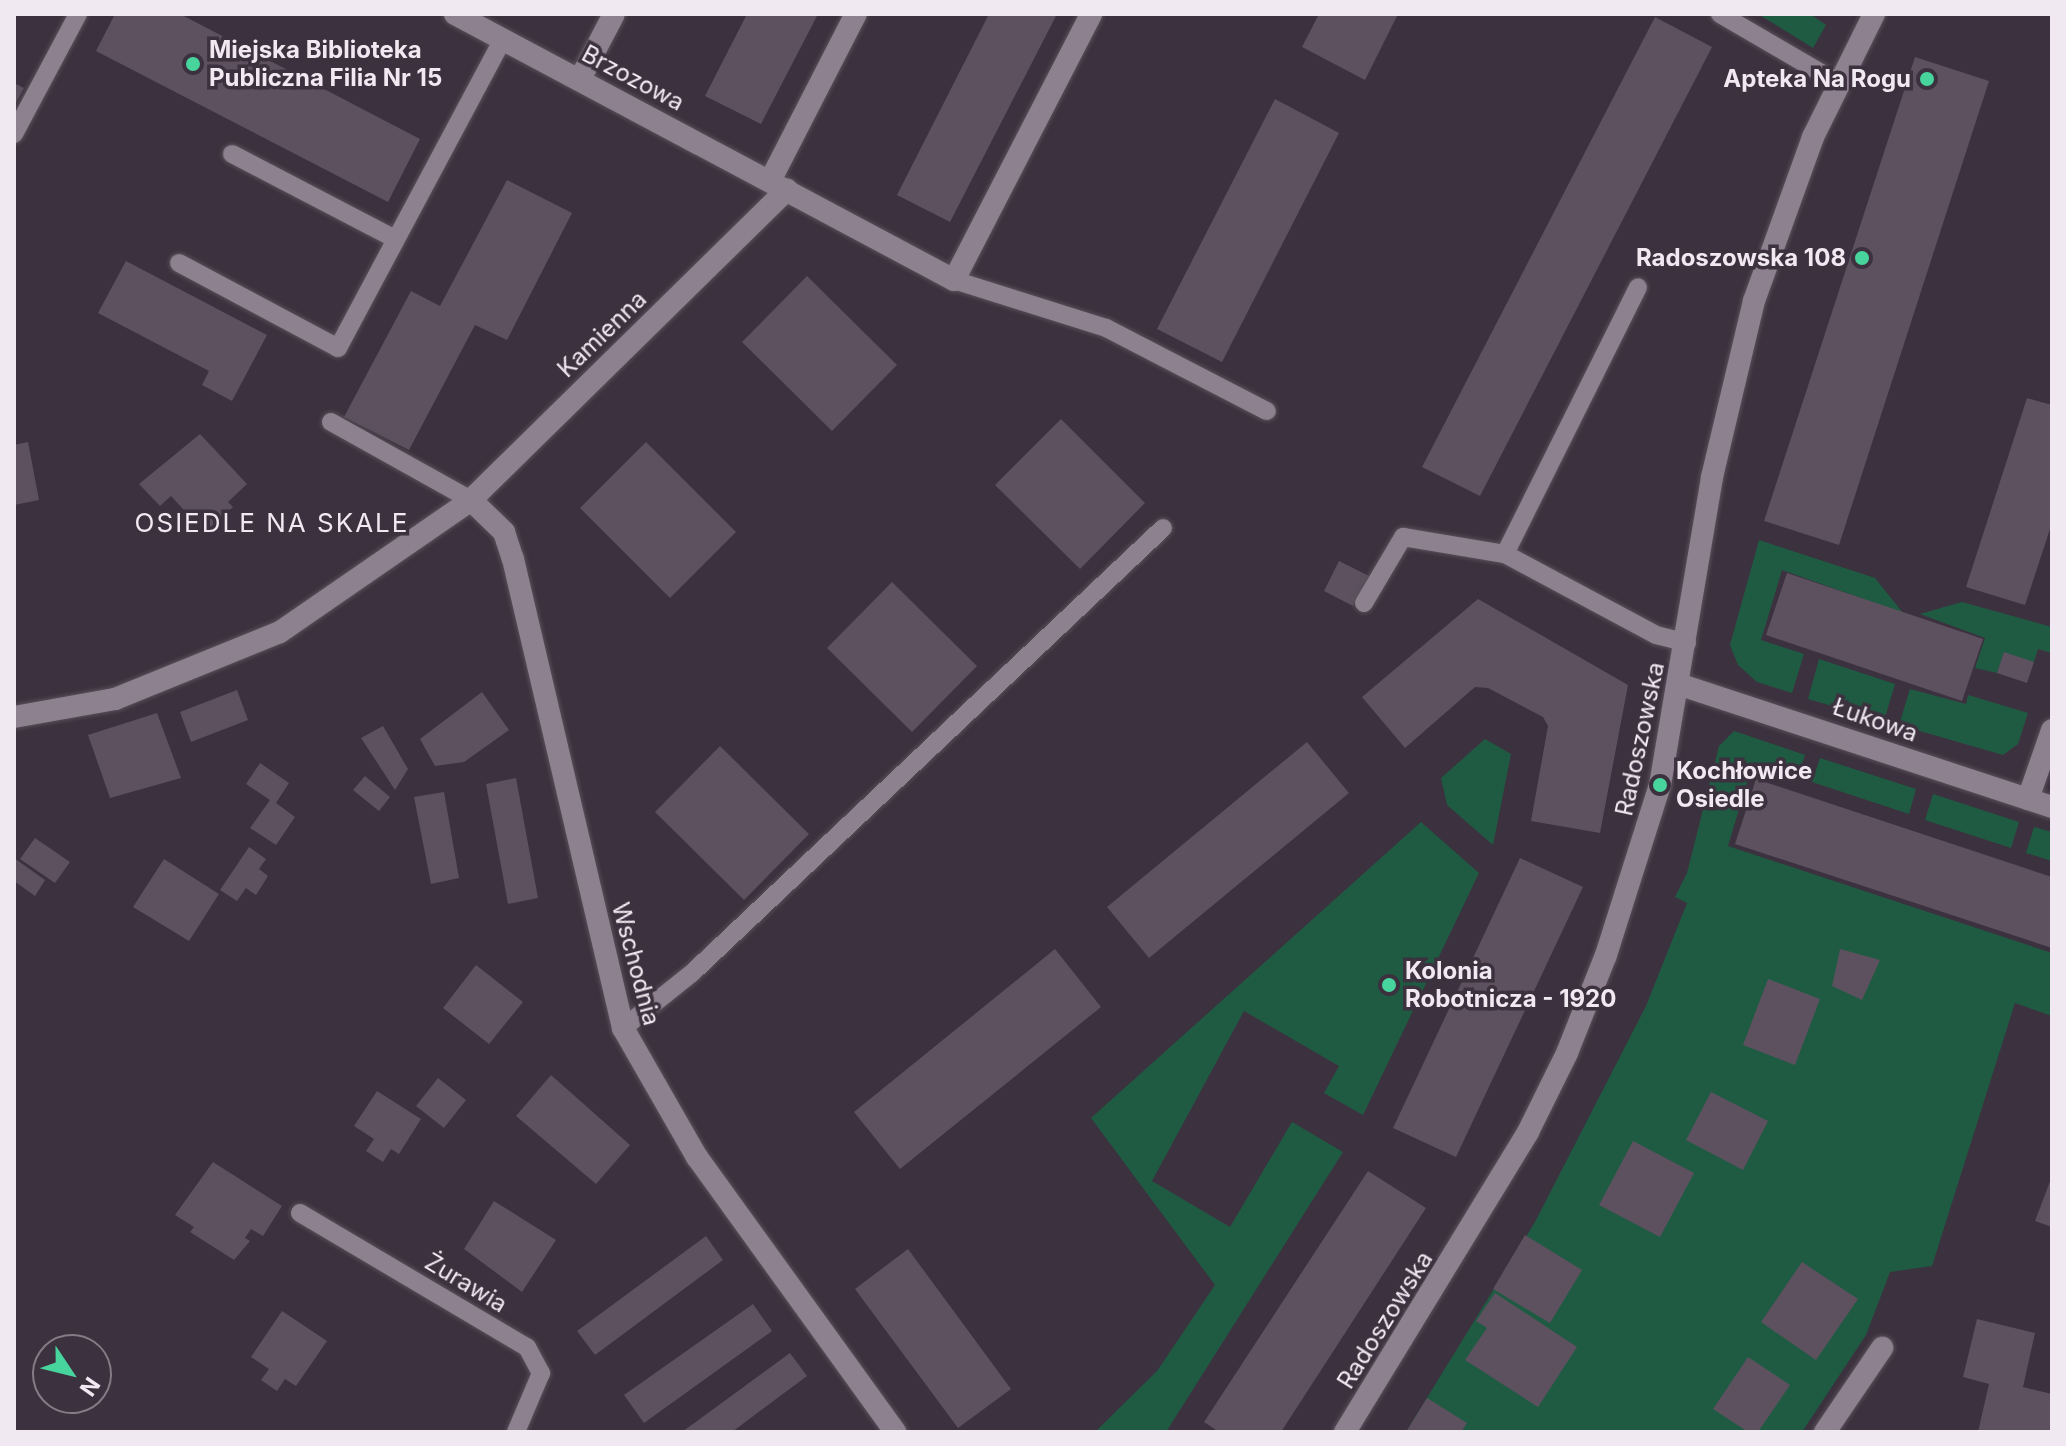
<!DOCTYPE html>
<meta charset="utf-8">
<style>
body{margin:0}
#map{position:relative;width:2066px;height:1446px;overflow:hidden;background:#3c313e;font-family:Inter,sans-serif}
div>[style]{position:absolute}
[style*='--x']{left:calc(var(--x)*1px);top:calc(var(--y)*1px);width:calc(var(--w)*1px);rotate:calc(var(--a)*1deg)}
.green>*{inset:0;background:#1f5b43}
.building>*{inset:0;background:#5d515f}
.roads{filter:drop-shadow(0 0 2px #584f5a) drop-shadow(0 0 2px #584f5a)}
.service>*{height:18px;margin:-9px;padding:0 9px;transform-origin:9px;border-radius:9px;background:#8d808f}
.minor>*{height:22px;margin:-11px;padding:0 11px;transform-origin:11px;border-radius:11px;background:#8d808f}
.tertiary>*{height:22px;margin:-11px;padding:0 11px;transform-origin:11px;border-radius:11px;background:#8d808f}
.dots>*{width:22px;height:22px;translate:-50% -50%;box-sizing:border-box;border:4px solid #3c313e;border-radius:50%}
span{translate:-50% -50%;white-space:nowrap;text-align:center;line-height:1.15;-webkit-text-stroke:7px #3c313e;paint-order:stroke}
.poi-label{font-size:24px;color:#f0e9f1;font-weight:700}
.left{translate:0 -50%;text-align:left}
.right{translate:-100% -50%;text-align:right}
.street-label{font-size:24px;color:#f0e9f1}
.neighbourhood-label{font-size:26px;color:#f0e9f1;letter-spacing:2px}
.frame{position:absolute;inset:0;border:16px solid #f0e9f1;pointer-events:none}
.north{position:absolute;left:32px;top:1334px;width:80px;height:80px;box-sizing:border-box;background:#3c313e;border:2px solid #847b86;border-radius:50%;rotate:125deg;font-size:22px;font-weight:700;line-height:32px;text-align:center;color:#f0e9f1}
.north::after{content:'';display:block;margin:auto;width:28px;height:36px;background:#48d49d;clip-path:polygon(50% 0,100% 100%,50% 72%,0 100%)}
</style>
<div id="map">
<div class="green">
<i style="clip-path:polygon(1758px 14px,1810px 14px,1826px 25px,1813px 48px)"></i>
<i style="clip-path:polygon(1759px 540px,1875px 578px,1903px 613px,1782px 570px,1761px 640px,1804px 654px,1792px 693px,1757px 682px,1738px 665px,1730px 645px)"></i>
<i style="clip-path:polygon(1962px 602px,2052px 627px,2052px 653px,2038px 649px,2034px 662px,2004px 653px,1997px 673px,1975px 668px,1985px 638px,1920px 614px)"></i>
<i style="clip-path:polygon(1819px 659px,1895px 684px,1884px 721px,1808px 699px)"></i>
<i style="clip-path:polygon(1910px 689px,1966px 704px,1968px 695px,2028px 713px,2018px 744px,2003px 755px,1899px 725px)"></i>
<i style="clip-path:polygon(1734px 731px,1805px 755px,1796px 781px,1752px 766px,1728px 846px,2052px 953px,2052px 1016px,2015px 1003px,1932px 1266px,1890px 1272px,1866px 1335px,1802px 1432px,1406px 1432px,1535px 1222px,1646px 1006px,1687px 903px,1675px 897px,1687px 873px,1719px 746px)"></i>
<i style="clip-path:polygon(1485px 739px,1511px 754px,1493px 845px,1447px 805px,1441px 778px)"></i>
<i style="clip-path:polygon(1820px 758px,1916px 789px,1909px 814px,1812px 782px)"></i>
<i style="clip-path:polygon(1933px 794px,2019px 822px,2011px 848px,1925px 820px)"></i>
<i style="clip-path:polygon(1421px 822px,1479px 873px,1363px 1115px,1324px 1093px,1339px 1066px,1244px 1011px,1152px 1181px,1230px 1227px,1292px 1122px,1343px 1152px,1166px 1432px,1095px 1432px,1157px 1371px,1215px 1285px,1091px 1118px)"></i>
<i style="clip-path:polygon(2034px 827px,2052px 832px,2052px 861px,2026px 853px)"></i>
</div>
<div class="building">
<i style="clip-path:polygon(115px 14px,180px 14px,420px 139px,388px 202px,96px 51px)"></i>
<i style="clip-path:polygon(818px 14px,761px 124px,705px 96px,747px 14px)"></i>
<i style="clip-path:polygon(989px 14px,1057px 14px,950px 222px,897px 195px)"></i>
<i style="clip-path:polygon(1319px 14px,1398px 14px,1365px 80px,1302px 47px)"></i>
<i style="clip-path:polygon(1655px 17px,1712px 47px,1480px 496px,1422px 467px)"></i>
<i style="clip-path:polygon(1915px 57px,1989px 81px,1839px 545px,1764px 521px)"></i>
<i style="clip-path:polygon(14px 83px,24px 88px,14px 106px)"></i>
<i style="clip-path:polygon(1275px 99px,1339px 133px,1222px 362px,1157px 329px)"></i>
<i style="clip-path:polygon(507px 180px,572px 213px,507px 340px,475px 325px,409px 450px,344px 417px,411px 291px,440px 306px)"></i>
<i style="clip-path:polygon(126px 261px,267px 335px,232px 401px,202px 385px,209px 371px,98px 313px)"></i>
<i style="clip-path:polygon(807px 276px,897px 365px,832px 431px,742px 342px)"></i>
<i style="clip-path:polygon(2027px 398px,2052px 405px,2052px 523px,2025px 605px,1966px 587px)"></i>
<i style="clip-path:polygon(1061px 419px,1145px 503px,1080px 569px,995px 485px)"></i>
<i style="clip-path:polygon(200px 434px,247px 484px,228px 502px,233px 507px,205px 533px,171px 496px,160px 506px,139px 484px)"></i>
<i style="clip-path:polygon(28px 442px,39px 500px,14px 505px,14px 445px)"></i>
<i style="clip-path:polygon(646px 442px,736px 532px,670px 598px,580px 508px)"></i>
<i style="clip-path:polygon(1339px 561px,1369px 576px,1353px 606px,1324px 591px)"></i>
<i style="clip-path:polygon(1787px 573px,1983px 639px,1962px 701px,1766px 635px)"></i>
<i style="clip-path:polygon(892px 582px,977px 666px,912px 732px,827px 648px)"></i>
<i style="clip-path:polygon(1478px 599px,1628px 685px,1600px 833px,1531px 821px,1548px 726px,1543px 717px,1488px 688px,1475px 687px,1405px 748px,1362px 697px)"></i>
<i style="clip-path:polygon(2004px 652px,2034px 662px,2027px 683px,1997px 673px)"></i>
<i style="clip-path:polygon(237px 690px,248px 720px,191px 742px,180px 712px)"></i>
<i style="clip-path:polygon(482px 692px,509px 730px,464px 762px,435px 766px,420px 739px)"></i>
<i style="clip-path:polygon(157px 713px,181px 778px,110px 798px,88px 735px)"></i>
<i style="clip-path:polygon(383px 726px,408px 769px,395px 790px,361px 738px)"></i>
<i style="clip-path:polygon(1307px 742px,1349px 793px,1149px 958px,1107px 907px)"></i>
<i style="clip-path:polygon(720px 746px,809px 834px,744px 900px,655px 812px)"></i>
<i style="clip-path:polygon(260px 763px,289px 783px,276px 803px,295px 817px,276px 845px,250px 828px,270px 800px,246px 784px)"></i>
<i style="clip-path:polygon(365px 776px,390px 797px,379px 811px,353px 790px)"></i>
<i style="clip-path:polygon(516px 778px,538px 898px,508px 904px,486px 784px)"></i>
<i style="clip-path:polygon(1756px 779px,2052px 877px,2052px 948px,1735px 844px)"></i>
<i style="clip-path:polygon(444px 792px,459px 878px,431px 884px,414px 797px)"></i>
<i style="clip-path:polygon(35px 838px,70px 862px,55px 883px,20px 859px)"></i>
<i style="clip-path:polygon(249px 847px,266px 859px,259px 869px,268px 876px,256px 895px,246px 888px,237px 901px,220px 890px)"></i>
<i style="clip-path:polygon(14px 858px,45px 880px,35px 896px,14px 881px)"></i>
<i style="clip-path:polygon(1520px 858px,1583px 887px,1456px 1157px,1393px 1128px)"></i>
<i style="clip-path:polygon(164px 859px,219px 894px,189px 941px,133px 907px)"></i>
<i style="clip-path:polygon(1055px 949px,1101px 1007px,900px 1169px,854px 1112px)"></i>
<i style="clip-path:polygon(1840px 949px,1880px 960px,1862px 1000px,1832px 986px)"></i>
<i style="clip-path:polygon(476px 965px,523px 1002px,489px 1044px,443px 1008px)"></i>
<i style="clip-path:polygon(1768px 979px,1820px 999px,1795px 1065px,1743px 1045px)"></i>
<i style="clip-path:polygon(551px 1075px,630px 1145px,596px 1184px,516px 1116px)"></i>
<i style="clip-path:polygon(438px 1078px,466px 1100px,444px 1128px,416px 1106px)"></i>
<i style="clip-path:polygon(377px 1091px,421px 1119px,399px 1154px,391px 1149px,383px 1162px,366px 1151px,374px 1139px,354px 1126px)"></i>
<i style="clip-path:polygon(1711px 1092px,1768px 1121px,1743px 1170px,1686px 1140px)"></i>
<i style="clip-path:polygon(1633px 1141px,1694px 1173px,1660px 1237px,1599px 1205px)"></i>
<i style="clip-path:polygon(213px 1162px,282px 1206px,263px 1236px,251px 1229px,245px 1238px,250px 1241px,234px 1260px,190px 1232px,194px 1227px,175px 1215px)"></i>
<i style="clip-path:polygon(1368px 1171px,1426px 1208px,1281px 1432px,1219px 1432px,1204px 1422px)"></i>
<i style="clip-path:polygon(2052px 1176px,2052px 1227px,2035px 1221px)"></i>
<i style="clip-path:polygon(494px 1201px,556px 1240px,522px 1292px,464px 1249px)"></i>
<i style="clip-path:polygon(1525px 1235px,1582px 1270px,1550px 1323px,1493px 1289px)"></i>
<i style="clip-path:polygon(706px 1236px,723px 1260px,595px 1355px,577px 1331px)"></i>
<i style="clip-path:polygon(908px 1249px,1011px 1389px,958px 1428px,855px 1289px)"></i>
<i style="clip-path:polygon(1802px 1262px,1858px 1299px,1816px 1360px,1761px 1322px)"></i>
<i style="clip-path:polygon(1495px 1293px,1577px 1347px,1538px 1407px,1465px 1360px,1487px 1328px,1476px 1321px)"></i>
<i style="clip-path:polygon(753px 1304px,772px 1331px,644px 1423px,624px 1395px)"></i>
<i style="clip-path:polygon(282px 1311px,327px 1341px,296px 1386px,285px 1379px,277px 1391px,261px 1380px,269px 1369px,251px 1357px)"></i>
<i style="clip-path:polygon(1977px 1319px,2035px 1333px,2023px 1387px,2052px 1394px,2052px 1432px,1978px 1432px,1989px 1384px,1963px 1377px)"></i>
<i style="clip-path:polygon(790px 1353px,807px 1376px,732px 1432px,682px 1432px)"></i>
<i style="clip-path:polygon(1748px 1357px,1790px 1385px,1758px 1432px,1748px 1432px,1713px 1409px)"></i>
<i style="clip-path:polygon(1427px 1398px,1467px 1423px,1461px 1432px,1406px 1432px)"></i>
</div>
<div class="roads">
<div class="service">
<i style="--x:1720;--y:14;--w:135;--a:30.2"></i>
<i style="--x:14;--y:134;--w:136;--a:-61.9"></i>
<i style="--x:232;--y:154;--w:184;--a:27.5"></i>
<i style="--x:179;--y:263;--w:180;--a:28.1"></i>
<i style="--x:338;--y:348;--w:350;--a:-61.9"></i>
<i style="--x:954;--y:280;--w:159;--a:17.5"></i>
<i style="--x:1106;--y:328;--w:181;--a:27.3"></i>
<i style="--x:331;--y:422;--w:160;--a:29.1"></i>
<i style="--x:1505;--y:554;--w:298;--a:-63.5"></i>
<i style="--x:1364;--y:603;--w:77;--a:-59.4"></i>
<i style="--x:1403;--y:537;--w:103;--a:9.5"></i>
<i style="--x:1505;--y:554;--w:171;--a:28.2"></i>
<i style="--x:1656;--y:635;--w:32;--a:14"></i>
<i style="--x:623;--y:1028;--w:88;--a:-38.6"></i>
<i style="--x:692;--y:973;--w:648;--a:-43.37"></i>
<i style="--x:300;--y:1213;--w:264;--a:30.6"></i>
<i style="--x:527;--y:1347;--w:30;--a:62"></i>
<i style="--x:541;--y:1373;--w:64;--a:113"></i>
</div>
<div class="minor">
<i style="--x:455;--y:14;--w:565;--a:28.06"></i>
<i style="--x:954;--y:280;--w:299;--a:-62.7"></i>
<i style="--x:580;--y:79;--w:73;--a:-62.4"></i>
<i style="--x:770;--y:181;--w:188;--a:-62.8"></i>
<i style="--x:471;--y:500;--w:46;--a:44.1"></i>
<i style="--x:504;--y:532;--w:28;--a:72"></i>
<i style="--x:513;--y:559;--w:482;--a:76.8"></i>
<i style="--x:623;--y:1028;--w:149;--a:60.2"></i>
<i style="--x:697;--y:1157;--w:339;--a:54.2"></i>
<i style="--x:1681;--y:685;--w:391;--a:18.2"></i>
<i style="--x:14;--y:717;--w:103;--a:-10.1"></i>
<i style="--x:115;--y:699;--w:178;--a:-22.1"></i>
<i style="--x:280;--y:632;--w:232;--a:-34.6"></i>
<i style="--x:471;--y:500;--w:443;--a:-44.5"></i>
<i style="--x:2028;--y:799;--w:73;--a:-70.8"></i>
<i style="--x:1825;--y:1432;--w:102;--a:-55.8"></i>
</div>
<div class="tertiary">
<i style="--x:1345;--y:1432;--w:351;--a:-58.6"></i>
<i style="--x:1528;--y:1132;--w:88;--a:-63.7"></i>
<i style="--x:1567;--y:1053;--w:105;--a:-68.3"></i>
<i style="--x:1606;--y:955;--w:178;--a:-72.4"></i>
<i style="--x:1660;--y:785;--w:312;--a:-80.4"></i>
<i style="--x:1712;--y:477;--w:181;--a:-76.6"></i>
<i style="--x:1754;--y:301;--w:174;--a:-70.2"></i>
<i style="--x:1813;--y:137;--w:137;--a:-63.6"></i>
</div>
</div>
<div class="dots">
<i style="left:193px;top:64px;background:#48d49d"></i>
<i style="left:1927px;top:79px;background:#48d49d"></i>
<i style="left:1862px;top:258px;background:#48d49d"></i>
<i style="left:1660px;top:785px;background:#48d49d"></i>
<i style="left:1389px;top:985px;background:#48d49d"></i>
</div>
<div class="poi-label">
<span class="left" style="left:209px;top:64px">Miejska Biblioteka<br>Publiczna Filia Nr 15</span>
<span class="right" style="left:1911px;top:79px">Apteka Na Rogu</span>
<span class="right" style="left:1846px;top:258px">Radoszowska 108</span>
<span class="left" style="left:1676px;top:785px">Kochłowice<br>Osiedle</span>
<span class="left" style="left:1405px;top:985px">Kolonia<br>Robotnicza - 1920</span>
</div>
<div class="street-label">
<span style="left:633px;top:78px;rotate:28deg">Brzozowa</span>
<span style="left:602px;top:334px;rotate:-44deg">Kamienna</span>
<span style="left:1875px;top:720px;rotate:19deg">Łukowa</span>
<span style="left:1640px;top:739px;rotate:-78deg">Radoszowska</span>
<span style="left:636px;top:964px;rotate:75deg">Wschodnia</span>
<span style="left:466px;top:1283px;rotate:31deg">Żurawia</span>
<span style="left:1385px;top:1320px;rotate:-58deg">Radoszowska</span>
</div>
<div class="neighbourhood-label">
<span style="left:272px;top:523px">OSIEDLE NA SKALE</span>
</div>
<div class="frame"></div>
<div class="north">N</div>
</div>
